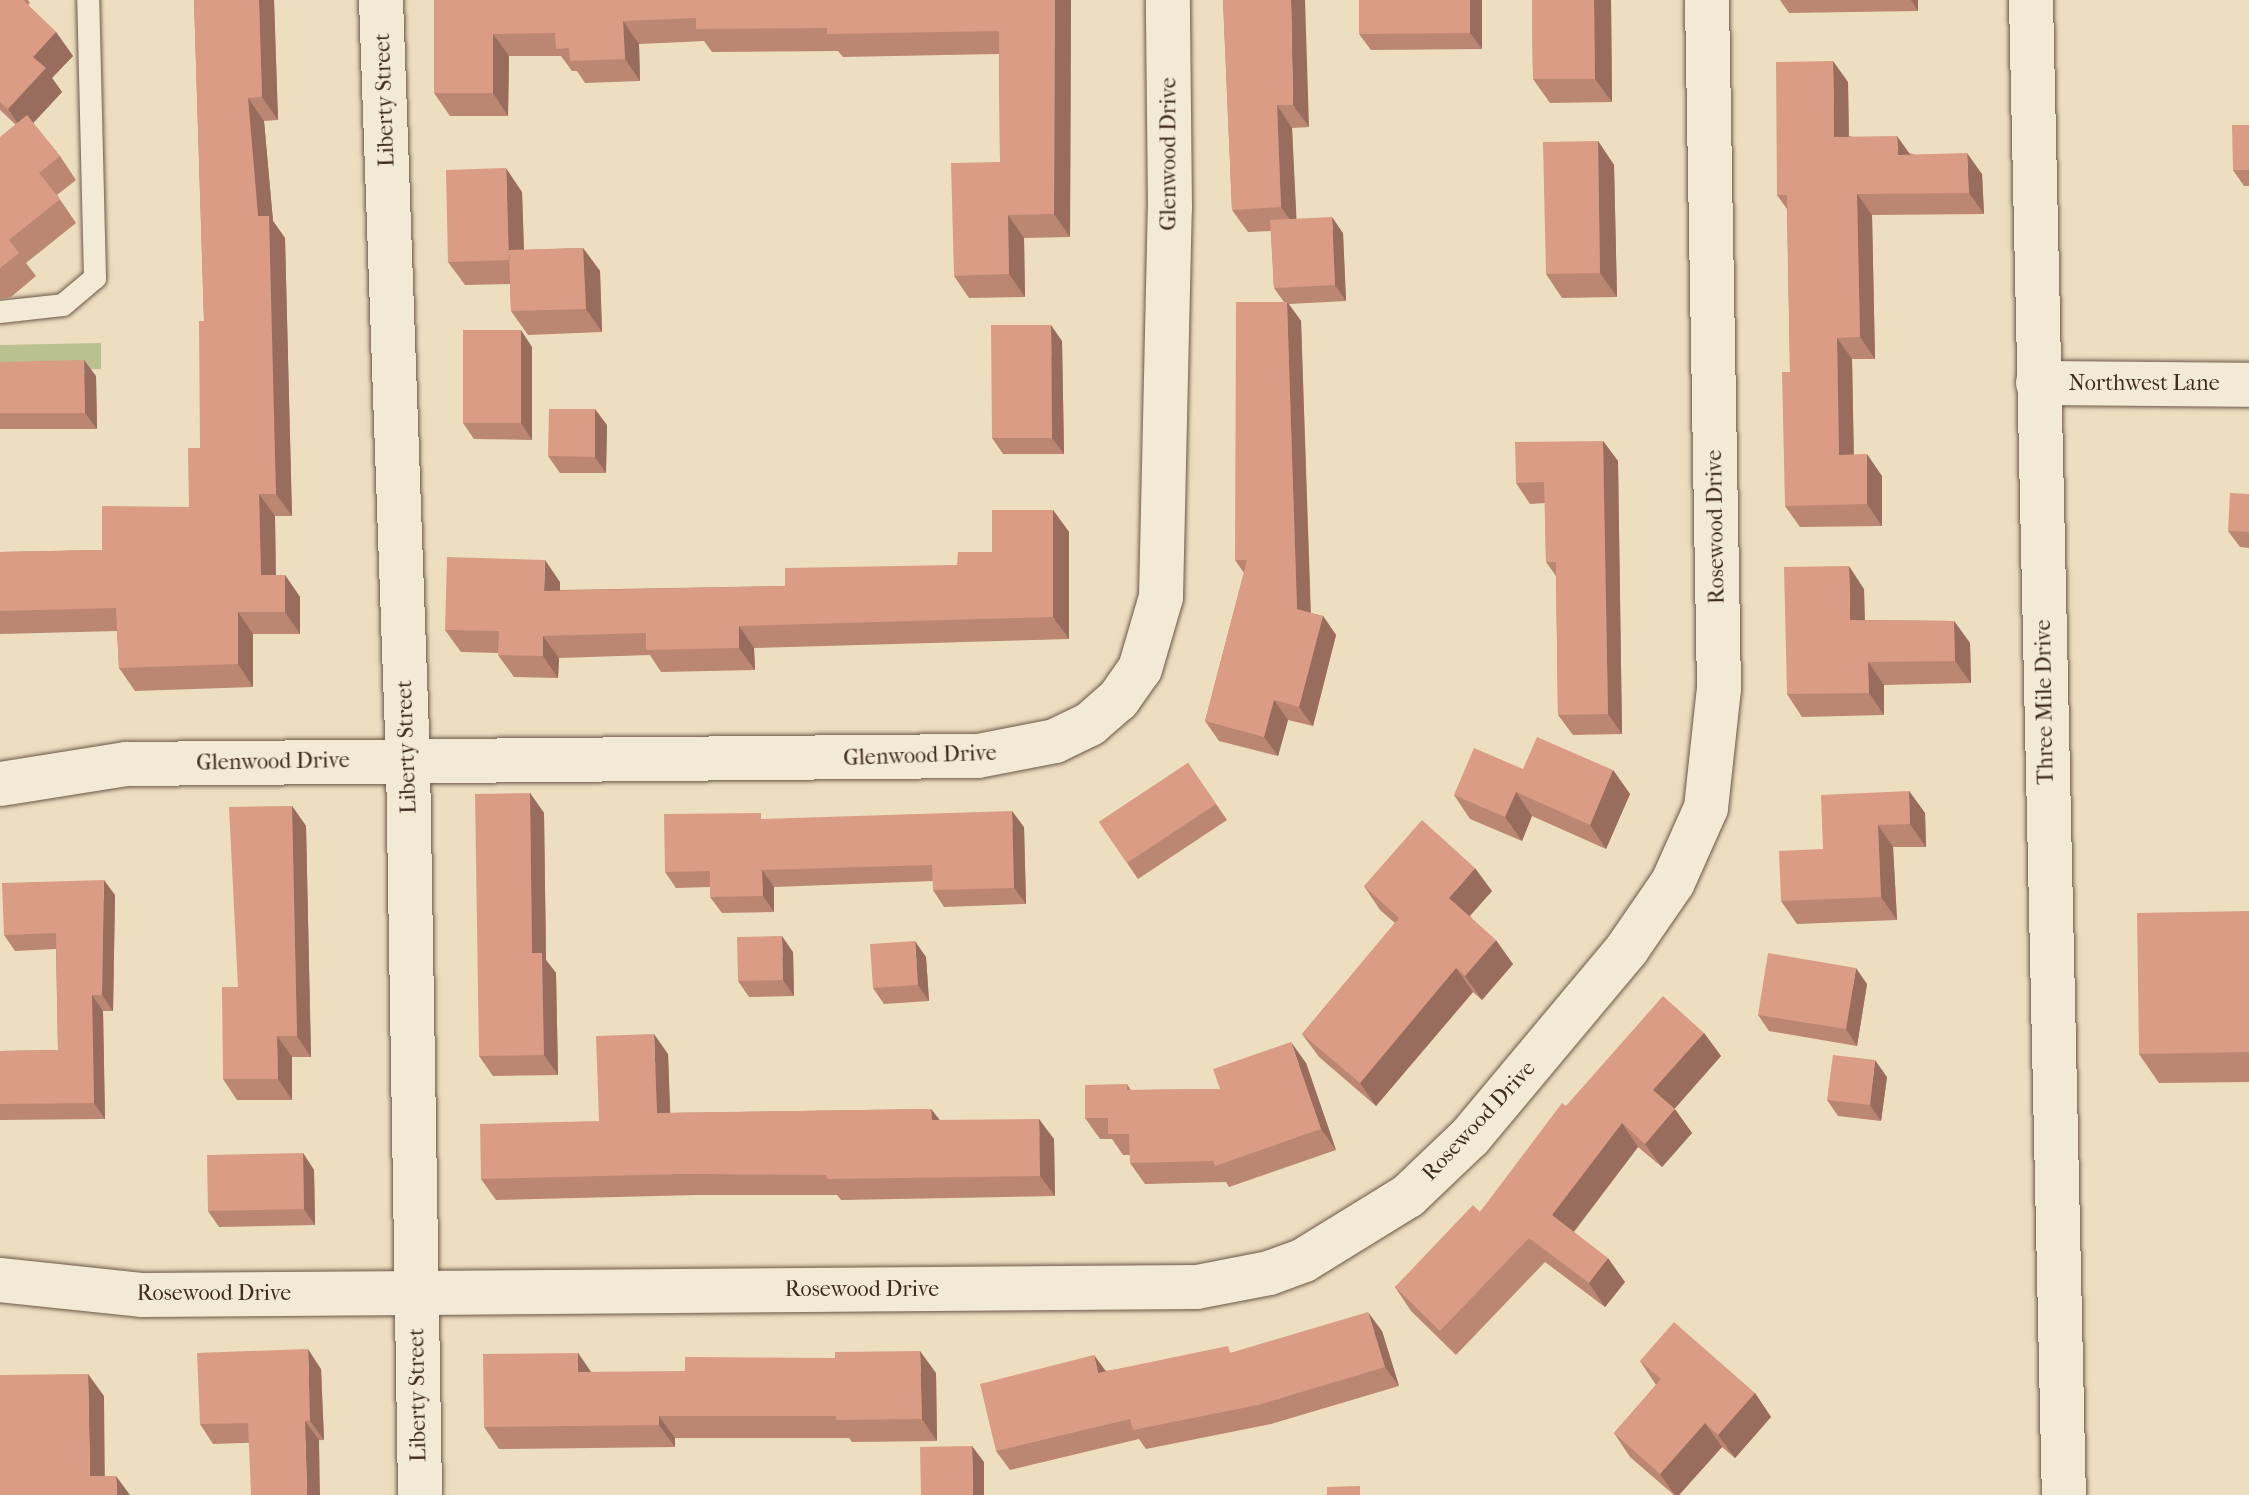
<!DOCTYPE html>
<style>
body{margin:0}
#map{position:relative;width:2249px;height:1495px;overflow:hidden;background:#eddec0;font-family:"IM FELL French Canon",serif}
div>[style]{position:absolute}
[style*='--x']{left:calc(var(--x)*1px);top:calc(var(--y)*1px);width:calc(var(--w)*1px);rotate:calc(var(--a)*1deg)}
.green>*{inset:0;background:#b9c191}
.roads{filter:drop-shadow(0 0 2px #6a5847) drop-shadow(0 0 2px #6a5847)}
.service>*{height:22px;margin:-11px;padding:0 11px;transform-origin:11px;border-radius:11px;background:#f3ead6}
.minor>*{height:44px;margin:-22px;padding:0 22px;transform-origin:22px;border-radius:22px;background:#f3ead6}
.secondary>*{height:44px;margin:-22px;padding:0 22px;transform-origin:22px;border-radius:22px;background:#f3ead6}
.wall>*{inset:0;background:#bb8672}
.shaded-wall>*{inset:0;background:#996d5d}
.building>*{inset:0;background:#da9c85}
span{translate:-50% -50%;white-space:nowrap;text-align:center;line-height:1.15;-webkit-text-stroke:7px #f3ead6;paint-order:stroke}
.street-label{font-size:22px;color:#3f2c1f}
</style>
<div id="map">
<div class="green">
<i style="clip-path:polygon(101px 343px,101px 369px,0 371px,0 345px)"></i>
</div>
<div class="roads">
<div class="service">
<i style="--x:0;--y:312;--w:63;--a:-6.3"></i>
<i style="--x:63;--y:305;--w:42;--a:-40.2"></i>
<i style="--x:95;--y:278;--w:278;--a:-91.4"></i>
</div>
<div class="minor">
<i style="--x:381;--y:0;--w:761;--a:87.97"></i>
<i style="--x:408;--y:761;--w:734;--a:89.06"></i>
<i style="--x:2038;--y:383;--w:211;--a:0.5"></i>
<i style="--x:0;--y:784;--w:128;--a:-9"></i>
<i style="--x:126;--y:764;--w:852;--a:-0.54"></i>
<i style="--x:978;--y:756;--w:78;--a:-11"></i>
<i style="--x:1055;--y:741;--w:39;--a:-26"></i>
<i style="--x:1090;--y:724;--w:37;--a:-41"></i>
<i style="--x:1118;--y:700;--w:38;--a:-55"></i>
<i style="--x:1140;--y:669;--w:75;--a:-73.7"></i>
<i style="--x:1161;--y:597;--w:389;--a:-88.7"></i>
<i style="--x:1170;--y:208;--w:208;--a:-90.6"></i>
<i style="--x:0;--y:1280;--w:144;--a:6"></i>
<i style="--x:143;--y:1295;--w:1054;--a:-0.43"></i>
<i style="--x:1197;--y:1287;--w:73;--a:-11"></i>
<i style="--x:1269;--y:1273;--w:37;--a:-20"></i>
<i style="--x:1304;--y:1260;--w:122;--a:-31.6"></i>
<i style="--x:1408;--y:1196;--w:86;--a:-43.6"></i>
<i style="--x:1470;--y:1137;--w:245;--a:-50.1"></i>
<i style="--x:1627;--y:949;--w:81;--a:-55.5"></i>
<i style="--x:1673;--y:882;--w:81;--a:-66"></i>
<i style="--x:1706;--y:808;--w:120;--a:-83.8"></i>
<i style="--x:1719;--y:689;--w:689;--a:-91"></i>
</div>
<div class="secondary">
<i style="--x:2031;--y:0;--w:1495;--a:88.74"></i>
</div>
</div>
<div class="wall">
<i style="clip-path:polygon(0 0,28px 0,30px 3px,28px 5px,56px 32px,73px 56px,52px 78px,62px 92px,33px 123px,60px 156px,76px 180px,57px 195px,76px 223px,26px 263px,36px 276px,11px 297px,0 299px,0 138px,16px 125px,0 110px)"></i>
<i style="clip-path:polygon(194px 0,274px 0,278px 120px,264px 121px,273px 221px,285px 238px,292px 516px,275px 516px,276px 575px,285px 575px,300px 597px,300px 634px,253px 634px,253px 687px,135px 691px,119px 668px,117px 631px,0 634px,0 552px,102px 550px,189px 507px,200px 448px,204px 321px)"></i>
<i style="clip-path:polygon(434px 0,1071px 0,1070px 237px,1024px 238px,1025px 297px,969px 298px,954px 276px,1000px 162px,999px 54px,843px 57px,838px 51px,712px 52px,704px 41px,639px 44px,640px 81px,585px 83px,577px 71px,572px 71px,561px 56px,509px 56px,508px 116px,450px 116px,434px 93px)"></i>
<i style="clip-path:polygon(1223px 0,1309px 127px,1292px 128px,1296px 219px,1343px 233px,1346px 301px,1289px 304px,1301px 321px,1311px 613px,1323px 616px,1336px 635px,1313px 726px,1288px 720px,1278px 756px,1219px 741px,1205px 721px,1244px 573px,1235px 560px,1284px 302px,1274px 288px,1271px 231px,1248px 232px,1232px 210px)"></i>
<i style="clip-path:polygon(1359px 0,1482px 0,1482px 49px,1371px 50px,1359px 34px)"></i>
<i style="clip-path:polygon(1532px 0,1611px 0,1612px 102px,1550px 103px,1533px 79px)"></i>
<i style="clip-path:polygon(1780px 0,1918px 0,1918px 11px,1789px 13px)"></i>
<i style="clip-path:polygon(1848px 82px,1849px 136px,1982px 174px,1984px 214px,1872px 215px,1875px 359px,1852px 359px,1854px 455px,1882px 476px,1882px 526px,1800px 527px,1785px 506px,1790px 372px,1787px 209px,1777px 195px)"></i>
<i style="clip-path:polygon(2249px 125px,2249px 186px,2244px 186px,2233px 170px)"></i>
<i style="clip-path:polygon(1598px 141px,1614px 165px,1617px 297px,1562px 298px,1546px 274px)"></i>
<i style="clip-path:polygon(522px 192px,524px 250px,583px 248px,600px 271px,602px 332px,528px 335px,511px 311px,510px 284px,465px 285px,448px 262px)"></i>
<i style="clip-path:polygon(1062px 341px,1064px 454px,1003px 454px,992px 438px)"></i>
<i style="clip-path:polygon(532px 347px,532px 440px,474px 439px,463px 423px)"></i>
<i style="clip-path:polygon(0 362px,96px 376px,97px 429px,0 429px)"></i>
<i style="clip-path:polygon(607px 425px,606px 473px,560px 473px,548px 456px)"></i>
<i style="clip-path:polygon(1603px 441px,1618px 461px,1622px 734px,1573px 735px,1558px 715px,1556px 576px,1546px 562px,1545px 503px,1530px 504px,1516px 483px)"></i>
<i style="clip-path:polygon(2249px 494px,2249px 548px,2240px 547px,2228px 531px)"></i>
<i style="clip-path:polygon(1053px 510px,1069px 532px,1069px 639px,754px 648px,755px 670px,661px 672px,650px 655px,559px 658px,558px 678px,514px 677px,498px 655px,498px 653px,461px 652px,445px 630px,560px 582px,560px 590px,785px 586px,957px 565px,992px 552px)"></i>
<i style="clip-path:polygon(1864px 589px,1865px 620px,1954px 621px,1970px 643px,1971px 683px,1884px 685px,1884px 715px,1802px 717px,1787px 694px)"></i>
<i style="clip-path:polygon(1188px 763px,1227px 820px,1138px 879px,1099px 822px)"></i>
<i style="clip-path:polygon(1613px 770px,1630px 794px,1606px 849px,1532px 816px,1522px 841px,1470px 819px,1454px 795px)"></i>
<i style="clip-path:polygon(1909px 791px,1925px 813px,1926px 847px,1893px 847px,1897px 920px,1797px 924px,1781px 901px,1823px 849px)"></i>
<i style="clip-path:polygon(530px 793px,544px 813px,546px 960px,556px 973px,558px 1075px,493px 1076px,479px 1056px)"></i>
<i style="clip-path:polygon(292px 806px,306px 826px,311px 1057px,292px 1057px,292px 1100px,237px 1100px,223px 1079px)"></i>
<i style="clip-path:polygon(765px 819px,1024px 827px,1026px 904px,944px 907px,933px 890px,933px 881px,774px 887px,774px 912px,722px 913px,710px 897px,710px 887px,676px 888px,665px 872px)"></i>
<i style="clip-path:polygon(1364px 886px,1492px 891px,1470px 916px,1513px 964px,1482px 1000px,1473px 992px,1376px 1106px,1319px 1057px,1302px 1034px,1395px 923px,1380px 910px)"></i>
<i style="clip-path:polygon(115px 895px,113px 1011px,103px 1011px,105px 1119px,0 1120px,0 1051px,58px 1050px,56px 949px,15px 951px,4px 935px)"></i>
<i style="clip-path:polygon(2249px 911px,2249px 1082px,2159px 1083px,2139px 1054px)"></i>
<i style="clip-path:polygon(793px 952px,794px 996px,749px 997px,738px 981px)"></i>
<i style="clip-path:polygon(926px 957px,929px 1001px,884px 1004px,873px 988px)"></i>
<i style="clip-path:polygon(1867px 984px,1857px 1046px,1769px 1031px,1758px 1015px)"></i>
<i style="clip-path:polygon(1704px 1033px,1721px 1056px,1674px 1109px,1692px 1133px,1662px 1167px,1638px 1147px,1574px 1232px,1625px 1282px,1605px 1307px,1545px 1262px,1456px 1355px,1411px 1311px,1395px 1287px,1480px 1212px,1566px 1106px)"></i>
<i style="clip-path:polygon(668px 1054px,670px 1113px,931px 1109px,940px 1120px,1054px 1139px,1055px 1196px,841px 1200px,837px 1195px,697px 1195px,496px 1200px,481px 1179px,599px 1121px)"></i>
<i style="clip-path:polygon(1306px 1063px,1336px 1150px,1229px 1187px,1226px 1182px,1145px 1184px,1130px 1163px,1130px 1155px,1123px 1155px,1112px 1139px,1100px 1139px,1085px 1118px,1127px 1084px,1131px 1090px,1220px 1089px)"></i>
<i style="clip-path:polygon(1887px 1077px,1881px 1121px,1838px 1116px,1827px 1100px)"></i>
<i style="clip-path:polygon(303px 1153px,314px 1170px,315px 1225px,219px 1227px,208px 1211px)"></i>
<i style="clip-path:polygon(1382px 1331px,1399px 1386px,1271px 1424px,1146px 1449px,1139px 1439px,1010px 1470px,996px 1451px,1105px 1371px)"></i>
<i style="clip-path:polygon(578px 1353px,591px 1372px,936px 1373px,937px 1441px,852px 1442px,849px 1438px,675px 1438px,675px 1447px,499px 1449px,484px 1427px)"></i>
<i style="clip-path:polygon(1640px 1361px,1755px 1393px,1771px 1417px,1735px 1458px,1722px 1447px,1679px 1495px,1674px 1495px,1630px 1457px,1614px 1433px,1656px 1385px)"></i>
<i style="clip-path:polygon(321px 1369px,324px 1440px,213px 1444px,200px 1424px)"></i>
</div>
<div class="shaded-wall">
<i style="clip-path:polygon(259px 0,274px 0,278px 120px,262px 97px)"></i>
<i style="clip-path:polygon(1055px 0,1071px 0,1070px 237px,1054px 214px)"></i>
<i style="clip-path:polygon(1291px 0,1305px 0,1309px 127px,1293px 105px)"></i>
<i style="clip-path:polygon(1470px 0,1482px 0,1482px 49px,1470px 33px)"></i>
<i style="clip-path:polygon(1594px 0,1611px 0,1612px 102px,1595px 79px)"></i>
<i style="clip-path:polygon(1911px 0,1918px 0,1918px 11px)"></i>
<i style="clip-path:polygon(623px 21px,639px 44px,640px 81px,625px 59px)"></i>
<i style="clip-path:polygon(56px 32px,73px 56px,52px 78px,62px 92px,24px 133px,8px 109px,33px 57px)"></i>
<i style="clip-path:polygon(493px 34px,509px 56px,508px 116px,493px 93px)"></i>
<i style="clip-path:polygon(1833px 61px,1848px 82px,1849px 158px,1834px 137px)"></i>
<i style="clip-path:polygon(248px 98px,264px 121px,273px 221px,285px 238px,292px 516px,276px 494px,258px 216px)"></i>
<i style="clip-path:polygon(1277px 105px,1292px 128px,1297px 229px,1281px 207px)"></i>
<i style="clip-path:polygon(1897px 136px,1912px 157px,1898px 155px)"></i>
<i style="clip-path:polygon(1598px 141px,1614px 165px,1617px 297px,1600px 273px)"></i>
<i style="clip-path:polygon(1967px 153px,1982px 174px,1984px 214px,1969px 193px)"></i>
<i style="clip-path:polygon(506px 168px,522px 192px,525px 283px,509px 260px)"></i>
<i style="clip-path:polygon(1857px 194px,1872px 215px,1875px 359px,1860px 337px)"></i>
<i style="clip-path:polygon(1008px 215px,1024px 238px,1025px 297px,1009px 274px)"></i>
<i style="clip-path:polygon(1332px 217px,1343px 233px,1346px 301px,1335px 285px)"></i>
<i style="clip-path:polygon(583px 248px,600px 271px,602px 332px,586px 309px)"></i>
<i style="clip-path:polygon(1287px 302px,1301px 321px,1311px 629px,1297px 609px)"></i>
<i style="clip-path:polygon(1051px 325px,1062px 341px,1064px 454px,1052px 438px)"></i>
<i style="clip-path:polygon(521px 330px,532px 347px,532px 440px,521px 423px)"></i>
<i style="clip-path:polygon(1837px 338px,1852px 359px,1854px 476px,1839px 455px)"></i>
<i style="clip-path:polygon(84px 360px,96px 376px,97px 429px,85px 413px)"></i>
<i style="clip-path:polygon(595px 409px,607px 425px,606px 473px,595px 457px)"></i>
<i style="clip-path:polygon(1603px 441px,1618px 461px,1622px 734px,1608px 714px)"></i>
<i style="clip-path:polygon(1867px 454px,1882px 476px,1882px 526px,1867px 504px)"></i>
<i style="clip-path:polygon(259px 494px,275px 516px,276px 597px,261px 575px)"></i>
<i style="clip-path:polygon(1053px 510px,1069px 532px,1069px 639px,1053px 617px)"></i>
<i style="clip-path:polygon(545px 560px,560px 582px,560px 613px,544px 591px)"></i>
<i style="clip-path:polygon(1849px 566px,1864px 589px,1865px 642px,1850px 620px)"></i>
<i style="clip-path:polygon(285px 575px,300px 597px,300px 634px,285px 612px)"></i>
<i style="clip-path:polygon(238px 612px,253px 634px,253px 687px,238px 664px)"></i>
<i style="clip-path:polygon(1323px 616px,1336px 635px,1313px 726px,1299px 707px)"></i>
<i style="clip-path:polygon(1954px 621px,1970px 643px,1971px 683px,1955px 661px)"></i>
<i style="clip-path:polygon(739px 626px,754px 648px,755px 670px,739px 648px)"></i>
<i style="clip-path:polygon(543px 636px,559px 658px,558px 678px,543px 656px)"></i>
<i style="clip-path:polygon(1868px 662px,1884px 685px,1884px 715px,1869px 693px)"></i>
<i style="clip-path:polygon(1274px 700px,1288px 720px,1278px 756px,1264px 737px)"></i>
<i style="clip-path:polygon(1613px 770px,1630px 794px,1606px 849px,1590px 825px)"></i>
<i style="clip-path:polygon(1909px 791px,1925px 813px,1926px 847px,1910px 824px)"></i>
<i style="clip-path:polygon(1516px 792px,1532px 816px,1522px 841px,1505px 817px)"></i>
<i style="clip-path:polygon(530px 793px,544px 813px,546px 960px,556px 973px,558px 1075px,544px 1055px,532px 953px)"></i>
<i style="clip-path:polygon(292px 806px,306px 826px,311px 1057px,297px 1036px)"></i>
<i style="clip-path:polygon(1012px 811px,1024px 827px,1026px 904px,1014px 888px)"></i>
<i style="clip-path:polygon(1878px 825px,1893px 847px,1897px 920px,1881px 897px)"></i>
<i style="clip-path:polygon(1475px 868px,1492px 891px,1465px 921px,1449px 898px)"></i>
<i style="clip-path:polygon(762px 870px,774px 887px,774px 912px,763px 896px)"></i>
<i style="clip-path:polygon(104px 880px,115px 895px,113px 1011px,102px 995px)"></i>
<i style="clip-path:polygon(782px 936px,793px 952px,794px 996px,783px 980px)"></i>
<i style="clip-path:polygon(1496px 940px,1513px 964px,1482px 1000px,1465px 976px)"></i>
<i style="clip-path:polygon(915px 941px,926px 957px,929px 1001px,918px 985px)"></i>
<i style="clip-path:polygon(1456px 968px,1473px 992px,1376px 1106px,1360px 1083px)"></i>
<i style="clip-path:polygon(1856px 968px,1867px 984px,1857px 1046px,1846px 1029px)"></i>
<i style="clip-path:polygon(92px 995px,103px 1011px,105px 1119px,94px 1103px)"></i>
<i style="clip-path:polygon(1704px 1033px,1721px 1056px,1670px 1114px,1653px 1090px)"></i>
<i style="clip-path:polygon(654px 1034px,668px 1054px,671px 1134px,657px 1113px)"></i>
<i style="clip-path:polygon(277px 1036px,292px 1057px,292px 1100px,278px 1079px)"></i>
<i style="clip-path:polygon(1291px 1042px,1306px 1063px,1336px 1150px,1321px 1129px)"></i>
<i style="clip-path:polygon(1875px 1060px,1887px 1077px,1881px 1121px,1870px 1105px)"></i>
<i style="clip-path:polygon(931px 1109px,946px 1129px,932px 1120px)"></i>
<i style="clip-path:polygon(1675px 1109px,1692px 1133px,1662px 1167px,1645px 1144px)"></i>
<i style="clip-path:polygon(1039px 1119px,1054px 1139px,1055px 1196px,1040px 1176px)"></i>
<i style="clip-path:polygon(1622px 1123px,1638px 1147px,1568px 1239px,1552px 1215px)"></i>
<i style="clip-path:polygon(303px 1153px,314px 1170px,315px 1225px,304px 1209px)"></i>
<i style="clip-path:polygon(1608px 1258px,1625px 1282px,1605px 1307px,1589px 1283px)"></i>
<i style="clip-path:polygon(1368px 1312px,1382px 1331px,1399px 1386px,1385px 1367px)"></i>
<i style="clip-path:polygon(308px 1349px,321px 1369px,324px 1440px,310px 1421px)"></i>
<i style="clip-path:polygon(920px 1351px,936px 1373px,937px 1441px,922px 1419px)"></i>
<i style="clip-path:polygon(578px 1353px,593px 1375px,578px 1372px)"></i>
<i style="clip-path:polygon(1094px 1355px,1108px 1374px,1098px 1373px)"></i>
<i style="clip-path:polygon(88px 1374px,104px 1396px,105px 1495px,90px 1476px)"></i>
<i style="clip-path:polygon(1755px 1393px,1771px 1417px,1735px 1458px,1718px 1435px)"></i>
<i style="clip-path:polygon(659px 1416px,675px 1438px,675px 1447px,659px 1425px)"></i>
<i style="clip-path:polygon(305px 1421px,319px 1440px,320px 1495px,307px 1495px)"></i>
<i style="clip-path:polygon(1705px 1423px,1722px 1447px,1679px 1495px,1675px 1495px,1660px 1474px)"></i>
<i style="clip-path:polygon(972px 1446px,984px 1462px,984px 1495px,973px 1495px)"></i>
<i style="clip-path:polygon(116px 1476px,130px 1495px,117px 1495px)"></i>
</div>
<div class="building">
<i style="clip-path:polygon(0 0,23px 0,56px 32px,33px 57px,46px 68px,8px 109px,0 102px)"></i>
<i style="clip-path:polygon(194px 0,259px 0,262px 97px,248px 98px,258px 216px,269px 216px,276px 494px,259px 494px,261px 575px,285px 575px,285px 612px,238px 612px,238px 664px,119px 668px,116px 608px,0 611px,0 552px,102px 550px,102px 506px,189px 507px,188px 448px,200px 448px,199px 321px,204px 321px)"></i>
<i style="clip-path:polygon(434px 0,1055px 0,1054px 214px,1008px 215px,1009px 274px,954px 276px,951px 163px,1000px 162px,999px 31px,827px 34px,827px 28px,696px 29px,696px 18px,623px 21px,625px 59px,570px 61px,569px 48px,556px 49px,555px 33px,493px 34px,493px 93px,434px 93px)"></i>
<i style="clip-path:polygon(1223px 0,1291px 0,1293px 105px,1277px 105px,1281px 207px,1232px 210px)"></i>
<i style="clip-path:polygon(1359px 0,1470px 0,1470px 33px,1359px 34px)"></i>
<i style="clip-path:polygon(1532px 0,1594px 0,1595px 79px,1533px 79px)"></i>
<i style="clip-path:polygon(1833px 61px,1834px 137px,1897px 136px,1898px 155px,1967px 153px,1969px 193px,1857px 194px,1860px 337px,1837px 338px,1839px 455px,1867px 454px,1867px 504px,1785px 506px,1782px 372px,1790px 372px,1787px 195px,1777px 195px,1776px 62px)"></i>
<i style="clip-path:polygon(27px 115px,60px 156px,39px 173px,60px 199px,9px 240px,19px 253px,0 268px,0 137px)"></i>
<i style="clip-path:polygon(2232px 125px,2249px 125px,2249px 170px,2233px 170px)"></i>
<i style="clip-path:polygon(1598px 141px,1600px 273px,1546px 274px,1543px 142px)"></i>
<i style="clip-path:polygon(506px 168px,509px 260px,448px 262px,446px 170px)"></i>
<i style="clip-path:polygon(1332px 217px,1335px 285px,1274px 288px,1270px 220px)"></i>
<i style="clip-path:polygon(583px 248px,586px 309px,511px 311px,509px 250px)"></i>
<i style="clip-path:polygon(1236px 302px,1287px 302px,1297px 609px,1323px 616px,1299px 707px,1274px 700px,1264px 737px,1205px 721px,1247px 560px,1235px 560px)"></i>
<i style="clip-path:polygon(991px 325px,1051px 325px,1052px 438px,992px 438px)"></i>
<i style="clip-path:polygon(463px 330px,521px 330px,521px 423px,463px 423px)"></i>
<i style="clip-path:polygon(84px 360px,85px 413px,0 413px,0 362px)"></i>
<i style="clip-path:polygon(549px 409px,595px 409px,595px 457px,548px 456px)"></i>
<i style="clip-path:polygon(1603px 441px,1608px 714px,1558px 715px,1556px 562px,1546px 562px,1544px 482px,1516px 483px,1515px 442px)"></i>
<i style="clip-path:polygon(2230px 493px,2249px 494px,2249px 532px,2228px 531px)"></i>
<i style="clip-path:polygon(992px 510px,1053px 510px,1053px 617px,739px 626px,739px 648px,646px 650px,646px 633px,543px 636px,543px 656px,498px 655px,499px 631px,445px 630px,447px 557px,545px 560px,544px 591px,785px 586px,785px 568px,957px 565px,958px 552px,992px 552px)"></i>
<i style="clip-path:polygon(1849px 566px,1850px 620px,1954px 621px,1955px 661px,1868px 662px,1869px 693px,1787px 694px,1784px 567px)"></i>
<i style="clip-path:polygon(1537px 737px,1613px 770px,1590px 825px,1516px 792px,1505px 817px,1454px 795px,1474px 748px,1523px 769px)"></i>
<i style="clip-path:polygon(1188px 763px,1216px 804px,1127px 863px,1099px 822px)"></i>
<i style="clip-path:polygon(1909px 791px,1910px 824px,1878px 825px,1881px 897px,1781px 901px,1779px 851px,1823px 849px,1821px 795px)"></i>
<i style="clip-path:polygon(530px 793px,532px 953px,542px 953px,544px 1055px,479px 1056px,475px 794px)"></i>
<i style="clip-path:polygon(292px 806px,297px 1036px,277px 1036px,278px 1079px,223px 1079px,222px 987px,238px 987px,229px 807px)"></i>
<i style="clip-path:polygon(1012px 811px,1014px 888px,933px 890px,932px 865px,762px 870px,763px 896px,710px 897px,710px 871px,665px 872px,664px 814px,761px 813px,761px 819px)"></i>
<i style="clip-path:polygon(1422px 820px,1475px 868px,1449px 898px,1496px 940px,1465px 976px,1456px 968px,1360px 1083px,1302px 1034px,1399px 918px,1364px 886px)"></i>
<i style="clip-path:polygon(104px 880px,102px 995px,92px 995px,94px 1103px,0 1104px,0 1051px,58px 1050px,56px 933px,4px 935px,2px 883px)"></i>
<i style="clip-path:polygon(2249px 911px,2249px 1052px,2139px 1054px,2137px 913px)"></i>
<i style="clip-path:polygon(782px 936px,783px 980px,738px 981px,737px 937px)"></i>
<i style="clip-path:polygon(915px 941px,918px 985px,873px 988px,870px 944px)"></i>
<i style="clip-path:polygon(1768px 953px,1856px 968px,1846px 1029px,1758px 1015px)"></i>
<i style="clip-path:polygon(1663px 996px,1704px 1033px,1653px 1090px,1675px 1109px,1645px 1144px,1622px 1123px,1552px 1215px,1608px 1258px,1589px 1283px,1529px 1238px,1440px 1331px,1395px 1287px,1473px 1205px,1480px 1212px,1562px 1103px,1566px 1106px)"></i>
<i style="clip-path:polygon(654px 1034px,657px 1113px,931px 1109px,932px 1120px,1039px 1119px,1040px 1176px,827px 1179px,826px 1175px,683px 1174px,481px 1179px,480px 1124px,599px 1121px,596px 1036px)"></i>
<i style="clip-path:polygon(1291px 1042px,1321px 1129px,1215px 1166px,1213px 1161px,1130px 1163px,1129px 1134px,1108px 1134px,1108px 1118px,1085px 1118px,1085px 1085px,1127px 1084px,1127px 1090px,1220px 1089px,1213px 1069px)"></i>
<i style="clip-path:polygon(1833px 1055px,1875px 1060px,1870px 1105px,1827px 1100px)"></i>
<i style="clip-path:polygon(303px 1153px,304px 1209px,208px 1211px,207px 1155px)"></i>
<i style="clip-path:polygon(1368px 1312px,1385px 1367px,1258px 1405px,1133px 1430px,1130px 1419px,996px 1451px,980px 1384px,1094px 1355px,1098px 1373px,1228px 1346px,1230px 1353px)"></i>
<i style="clip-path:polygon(1674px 1322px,1755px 1393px,1718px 1435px,1705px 1423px,1660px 1474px,1614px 1433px,1661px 1379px,1640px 1361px)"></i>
<i style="clip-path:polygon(308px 1349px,310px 1421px,305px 1421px,307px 1495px,251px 1495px,248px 1423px,200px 1424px,197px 1353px)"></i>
<i style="clip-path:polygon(920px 1351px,922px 1419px,836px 1420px,836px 1416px,659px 1416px,659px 1425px,484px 1427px,483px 1354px,578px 1353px,578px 1372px,685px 1371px,685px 1357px,835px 1358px,835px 1352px)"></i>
<i style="clip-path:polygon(88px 1374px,90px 1476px,116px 1476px,117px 1495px,0 1495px,0 1375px)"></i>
<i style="clip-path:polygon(972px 1446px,973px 1495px,921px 1495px,920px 1447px)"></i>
<i style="clip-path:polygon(1360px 1486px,1360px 1495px,1327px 1495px,1327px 1487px)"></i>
</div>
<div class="street-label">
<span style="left:385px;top:100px;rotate:-92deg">Liberty Street</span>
<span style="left:1169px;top:154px;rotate:-90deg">Glenwood Drive</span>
<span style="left:2144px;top:384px">Northwest Lane</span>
<span style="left:1716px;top:527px;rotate:-91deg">Rosewood Drive</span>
<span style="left:2045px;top:702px;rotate:-91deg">Three Mile Drive</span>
<span style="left:407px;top:747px;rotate:-92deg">Liberty Street</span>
<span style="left:920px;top:756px;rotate:-2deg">Glenwood Drive</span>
<span style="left:273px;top:762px;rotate:-1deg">Glenwood Drive</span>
<span style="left:1479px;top:1121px;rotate:-47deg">Rosewood Drive</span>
<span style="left:862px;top:1290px">Rosewood Drive</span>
<span style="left:214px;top:1294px">Rosewood Drive</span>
<span style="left:418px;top:1395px;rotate:-91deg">Liberty Street</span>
</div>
</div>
